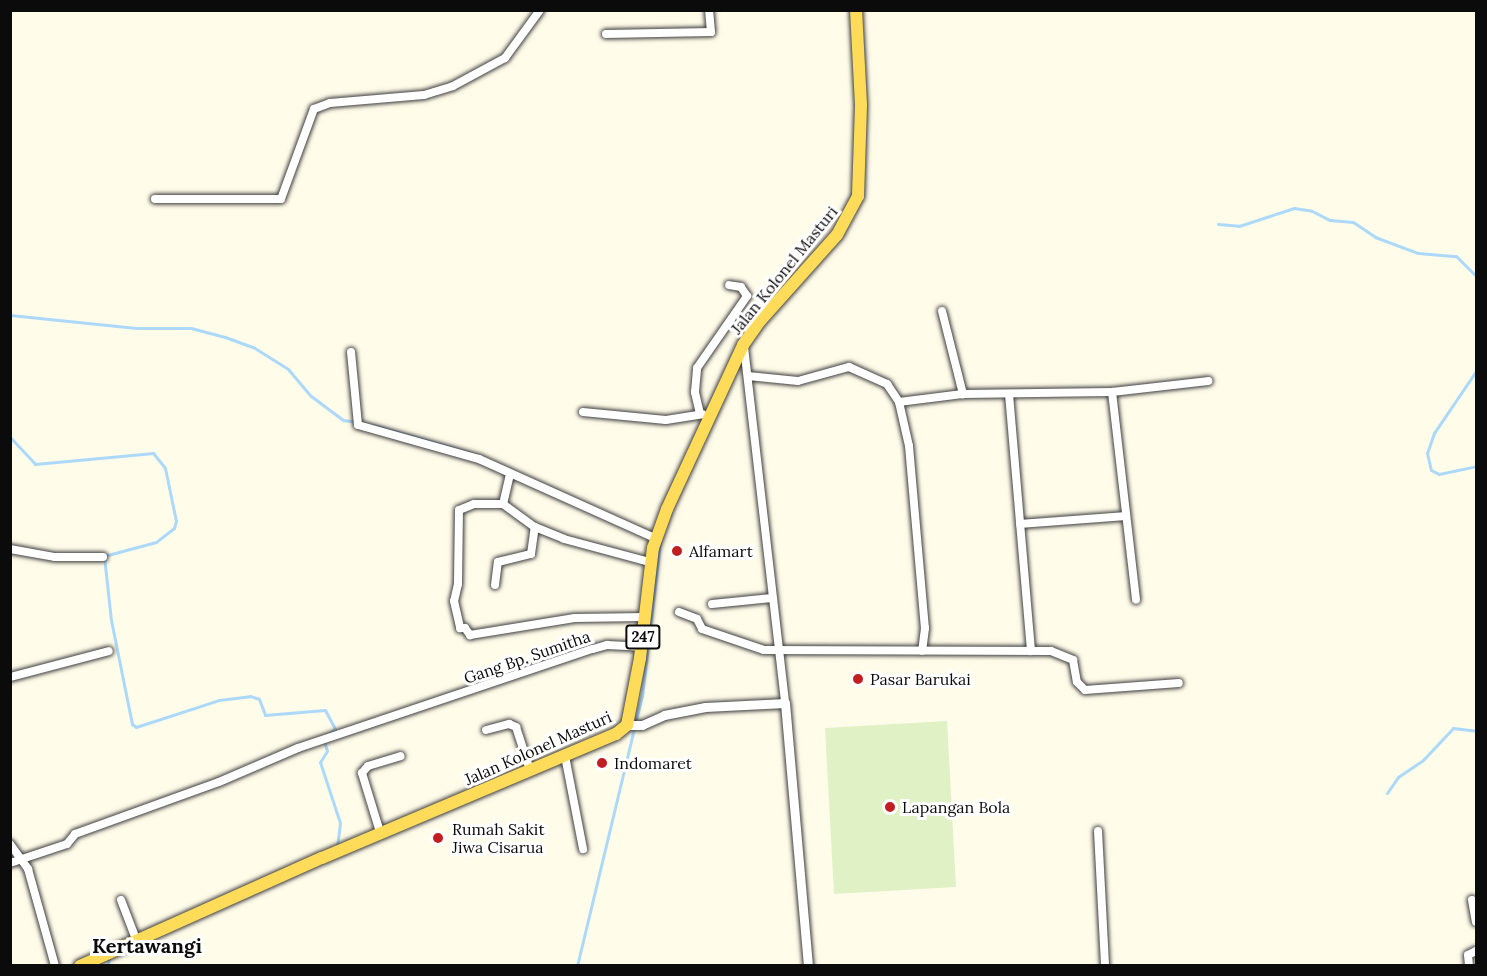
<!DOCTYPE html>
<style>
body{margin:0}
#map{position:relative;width:1487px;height:976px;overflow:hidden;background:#fffcea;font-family:Lora,serif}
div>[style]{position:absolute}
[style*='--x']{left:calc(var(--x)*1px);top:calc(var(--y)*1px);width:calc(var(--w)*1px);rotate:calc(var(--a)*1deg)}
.pitch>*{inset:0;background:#e0f1c5}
.stream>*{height:3px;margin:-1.5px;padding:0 1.5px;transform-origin:1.5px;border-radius:1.5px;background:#acd9f9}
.roads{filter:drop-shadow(0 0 2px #3e3e3e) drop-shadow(0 0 2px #3e3e3e)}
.minor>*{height:8px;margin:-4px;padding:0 4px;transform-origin:4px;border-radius:4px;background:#fff}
.tertiary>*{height:9px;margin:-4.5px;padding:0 4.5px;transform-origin:4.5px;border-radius:4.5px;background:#fff}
.primary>*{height:12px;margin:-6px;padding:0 6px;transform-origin:6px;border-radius:6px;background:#fedc5a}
.dots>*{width:16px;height:16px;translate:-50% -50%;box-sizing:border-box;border:3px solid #fff;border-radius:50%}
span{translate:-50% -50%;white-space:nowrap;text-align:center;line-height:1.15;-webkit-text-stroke:6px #fff;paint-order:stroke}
.shield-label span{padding:2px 4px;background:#fff;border:2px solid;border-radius:4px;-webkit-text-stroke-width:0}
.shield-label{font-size:15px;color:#0b0b0b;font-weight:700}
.street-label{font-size:16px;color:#0b0b0b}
.poi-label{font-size:16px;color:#0b0b0b}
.left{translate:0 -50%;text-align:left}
.quarter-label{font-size:20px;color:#0b0b0b;font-weight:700}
.frame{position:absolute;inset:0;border:12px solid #0b0b0b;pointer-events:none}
</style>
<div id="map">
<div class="pitch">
<i style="clip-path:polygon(947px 721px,956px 887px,834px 894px,825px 728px)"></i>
</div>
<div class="stream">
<i style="--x:1218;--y:224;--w:21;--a:5"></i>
<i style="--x:1239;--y:226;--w:58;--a:-18.1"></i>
<i style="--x:1294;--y:208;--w:18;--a:9"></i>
<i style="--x:1312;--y:211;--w:20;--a:27"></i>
<i style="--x:1330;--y:220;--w:23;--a:5"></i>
<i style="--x:1353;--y:222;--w:27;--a:34"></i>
<i style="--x:1375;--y:237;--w:46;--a:20.4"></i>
<i style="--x:1418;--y:253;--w:38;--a:5"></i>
<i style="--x:1456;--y:256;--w:28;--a:45"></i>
<i style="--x:10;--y:315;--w:127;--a:5.9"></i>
<i style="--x:136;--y:328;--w:55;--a:0"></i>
<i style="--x:191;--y:328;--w:35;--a:15"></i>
<i style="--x:225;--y:337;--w:30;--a:20"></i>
<i style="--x:253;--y:347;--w:41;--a:32.2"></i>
<i style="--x:288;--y:369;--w:35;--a:50"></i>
<i style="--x:311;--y:396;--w:40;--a:37"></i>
<i style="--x:343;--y:420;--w:15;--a:8"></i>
<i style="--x:1476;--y:371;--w:75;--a:124.1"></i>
<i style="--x:1434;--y:433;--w:21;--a:109"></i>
<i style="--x:1427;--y:453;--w:17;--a:77"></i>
<i style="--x:1431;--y:470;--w:9;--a:27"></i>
<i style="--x:1439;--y:474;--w:38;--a:-12"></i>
<i style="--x:373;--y:425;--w:102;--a:15.9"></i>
<i style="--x:10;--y:437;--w:37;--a:47"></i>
<i style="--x:35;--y:464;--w:119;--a:-5.3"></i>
<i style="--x:153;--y:453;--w:19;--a:51"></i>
<i style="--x:165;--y:468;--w:54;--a:78.3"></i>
<i style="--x:176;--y:521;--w:7;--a:106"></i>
<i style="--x:174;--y:528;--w:23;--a:142"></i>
<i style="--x:156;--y:542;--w:54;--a:164.9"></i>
<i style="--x:104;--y:556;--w:64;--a:83.8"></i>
<i style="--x:111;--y:620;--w:106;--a:78.6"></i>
<i style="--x:132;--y:724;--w:5;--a:37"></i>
<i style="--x:136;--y:727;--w:87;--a:-18"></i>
<i style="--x:219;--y:700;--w:31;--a:-7"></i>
<i style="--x:250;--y:696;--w:9;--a:18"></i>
<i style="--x:259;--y:699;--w:17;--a:69"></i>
<i style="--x:265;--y:715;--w:60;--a:-4.8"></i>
<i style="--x:325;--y:710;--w:21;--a:62"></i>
<i style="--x:335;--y:729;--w:10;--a:143"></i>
<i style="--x:324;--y:741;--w:10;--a:73"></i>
<i style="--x:327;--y:751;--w:13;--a:122"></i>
<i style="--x:320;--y:762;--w:64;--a:71.8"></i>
<i style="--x:340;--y:823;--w:23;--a:97"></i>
<i style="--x:1387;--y:793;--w:19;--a:-55"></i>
<i style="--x:1398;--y:777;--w:30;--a:-34"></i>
<i style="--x:1423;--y:760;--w:44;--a:-46.8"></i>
<i style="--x:1453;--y:728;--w:23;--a:7"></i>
<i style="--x:107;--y:966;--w:10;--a:-73"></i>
<i style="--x:577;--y:966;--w:278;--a:-76.5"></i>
<i style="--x:642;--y:696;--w:155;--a:-83.3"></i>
</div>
<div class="roads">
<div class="minor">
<i style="--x:606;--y:34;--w:105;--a:-1.1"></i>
<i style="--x:711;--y:32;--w:22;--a:-95"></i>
<i style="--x:155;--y:199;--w:126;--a:0"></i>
<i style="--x:281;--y:199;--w:96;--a:-69.9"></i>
<i style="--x:314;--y:109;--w:17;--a:-21"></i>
<i style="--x:330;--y:103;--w:94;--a:-4.9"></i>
<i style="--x:424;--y:95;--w:30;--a:-17"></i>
<i style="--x:453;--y:86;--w:59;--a:-28.3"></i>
<i style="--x:505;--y:58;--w:59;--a:-53.9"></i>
<i style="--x:942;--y:311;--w:86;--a:75.8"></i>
<i style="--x:744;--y:347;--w:358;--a:83.4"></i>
<i style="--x:351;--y:352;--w:73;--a:84.5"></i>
<i style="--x:358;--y:425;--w:126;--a:15.7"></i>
<i style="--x:479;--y:459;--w:193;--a:24.2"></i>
<i style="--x:748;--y:376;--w:50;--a:5.7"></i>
<i style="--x:798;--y:381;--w:53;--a:-15.4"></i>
<i style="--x:849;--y:367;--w:42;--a:24.1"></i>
<i style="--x:887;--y:384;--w:22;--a:56"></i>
<i style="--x:899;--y:402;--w:64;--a:-7.1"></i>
<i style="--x:963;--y:394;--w:149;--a:-0.8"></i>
<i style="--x:1112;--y:392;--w:97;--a:-6.5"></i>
<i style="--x:1112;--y:392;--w:209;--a:83.4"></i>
<i style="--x:1009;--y:394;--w:258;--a:85.1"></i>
<i style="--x:899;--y:402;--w:45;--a:77.2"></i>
<i style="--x:909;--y:446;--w:183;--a:85"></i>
<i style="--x:925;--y:628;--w:23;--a:97"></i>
<i style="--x:583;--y:412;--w:83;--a:5.5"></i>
<i style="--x:666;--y:420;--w:37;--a:-9"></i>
<i style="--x:700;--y:414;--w:23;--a:-103"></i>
<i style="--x:695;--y:392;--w:24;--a:-85"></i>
<i style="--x:697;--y:368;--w:88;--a:-55.2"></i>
<i style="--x:747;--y:296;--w:11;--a:-124"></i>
<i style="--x:741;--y:287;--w:12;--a:-171"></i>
<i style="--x:510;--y:474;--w:31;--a:103"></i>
<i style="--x:503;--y:504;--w:29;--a:180"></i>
<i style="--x:474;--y:504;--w:16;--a:158"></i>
<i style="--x:459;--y:510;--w:74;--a:90.8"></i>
<i style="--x:458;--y:584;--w:17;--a:103"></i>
<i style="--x:454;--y:601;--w:28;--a:77"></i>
<i style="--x:460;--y:628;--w:5;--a:0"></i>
<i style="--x:465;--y:628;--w:9;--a:54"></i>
<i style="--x:470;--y:635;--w:106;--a:-9.2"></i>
<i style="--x:575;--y:618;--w:70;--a:-0.8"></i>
<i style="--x:503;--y:504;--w:39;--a:36"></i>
<i style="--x:535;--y:527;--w:31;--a:22"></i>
<i style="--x:564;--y:539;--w:89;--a:15"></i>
<i style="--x:1020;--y:524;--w:106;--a:-4.3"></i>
<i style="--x:10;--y:549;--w:46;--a:10.1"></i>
<i style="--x:55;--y:557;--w:48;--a:0"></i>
<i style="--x:495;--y:585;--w:23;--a:-83"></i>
<i style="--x:498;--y:562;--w:34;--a:-14"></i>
<i style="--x:531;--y:554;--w:27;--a:-82"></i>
<i style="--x:712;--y:604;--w:60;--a:-5.7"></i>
<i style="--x:679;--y:612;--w:19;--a:21"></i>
<i style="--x:697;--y:619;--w:11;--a:63"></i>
<i style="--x:702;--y:629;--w:65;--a:18.7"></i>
<i style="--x:764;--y:650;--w:287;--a:0.2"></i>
<i style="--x:1051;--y:651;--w:24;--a:22"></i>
<i style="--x:1073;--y:660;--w:22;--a:80"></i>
<i style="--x:1077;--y:682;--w:11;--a:45"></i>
<i style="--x:1085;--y:690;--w:94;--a:-4.3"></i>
<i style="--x:10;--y:677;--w:102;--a:-14.7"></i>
<i style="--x:486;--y:730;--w:24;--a:-15"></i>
<i style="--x:509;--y:724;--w:8;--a:23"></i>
<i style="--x:516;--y:727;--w:45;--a:72"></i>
<i style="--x:565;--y:756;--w:95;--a:79"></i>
<i style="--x:1098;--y:831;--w:135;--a:87"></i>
<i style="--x:380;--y:832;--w:62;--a:-107"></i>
<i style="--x:362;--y:773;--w:9;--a:-49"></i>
<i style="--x:368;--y:766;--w:34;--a:-17"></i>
<i style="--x:10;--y:844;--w:31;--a:54"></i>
<i style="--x:28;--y:869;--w:101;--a:74.4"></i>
<i style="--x:10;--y:863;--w:60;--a:-18.4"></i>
<i style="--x:67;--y:844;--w:13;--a:-51"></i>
<i style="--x:75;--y:834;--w:153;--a:-19.9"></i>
<i style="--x:219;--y:782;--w:86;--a:-23.3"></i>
<i style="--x:298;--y:748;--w:311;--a:-18.6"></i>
<i style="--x:593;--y:649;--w:15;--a:-16"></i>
<i style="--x:607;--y:645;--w:35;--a:3"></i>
<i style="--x:121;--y:900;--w:42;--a:69"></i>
<i style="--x:1472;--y:900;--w:22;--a:80"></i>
<i style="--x:1469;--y:966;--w:11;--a:-95"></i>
<i style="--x:1468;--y:955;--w:9;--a:-27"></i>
</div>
<div class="tertiary">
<i style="--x:627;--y:725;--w:15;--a:0"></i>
<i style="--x:642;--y:725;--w:24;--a:-24"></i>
<i style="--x:664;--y:715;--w:42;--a:-11"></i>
<i style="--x:705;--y:707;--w:80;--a:-2.9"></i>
<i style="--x:785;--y:703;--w:264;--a:85"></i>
</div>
<div class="primary">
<i style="--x:80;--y:966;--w:265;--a:-24.1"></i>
<i style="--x:322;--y:858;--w:319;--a:-22.9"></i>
<i style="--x:616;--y:734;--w:14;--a:-39"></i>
<i style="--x:627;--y:725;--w:68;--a:-79"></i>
<i style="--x:640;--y:658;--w:111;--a:-83.3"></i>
<i style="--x:653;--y:548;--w:41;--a:-70.3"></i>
<i style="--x:667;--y:509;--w:181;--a:-65.1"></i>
<i style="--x:743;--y:345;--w:29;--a:-55"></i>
<i style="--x:760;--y:321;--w:115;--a:-48.2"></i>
<i style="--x:837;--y:235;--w:44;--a:-61.7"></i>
<i style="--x:858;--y:196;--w:91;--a:-88.1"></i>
<i style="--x:861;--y:105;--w:95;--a:-93"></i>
</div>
</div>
<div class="dots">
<i style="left:677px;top:551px;background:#c01e21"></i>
<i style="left:858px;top:679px;background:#c01e21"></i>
<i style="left:602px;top:763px;background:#c01e21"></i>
<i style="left:890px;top:807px;background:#c01e21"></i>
<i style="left:438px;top:838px;background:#c01e21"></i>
</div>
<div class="shield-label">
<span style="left:643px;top:637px">247</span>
</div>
<div class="street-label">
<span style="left:784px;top:270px;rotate:-51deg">Jalan Kolonel Masturi</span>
<span style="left:527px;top:657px;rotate:-19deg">Gang Bp. Sumitha</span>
<span style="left:538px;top:748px;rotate:-24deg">Jalan Kolonel Masturi</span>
</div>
<div class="poi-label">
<span class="left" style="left:689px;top:551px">Alfamart</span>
<span class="left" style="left:870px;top:679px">Pasar Barukai</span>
<span class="left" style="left:614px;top:763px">Indomaret</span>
<span class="left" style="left:902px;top:807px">Lapangan Bola</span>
<span class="left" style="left:452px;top:838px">Rumah Sakit<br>Jiwa Cisarua</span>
</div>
<div class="quarter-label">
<span style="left:147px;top:945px">Kertawangi</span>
</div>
<div class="frame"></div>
</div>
